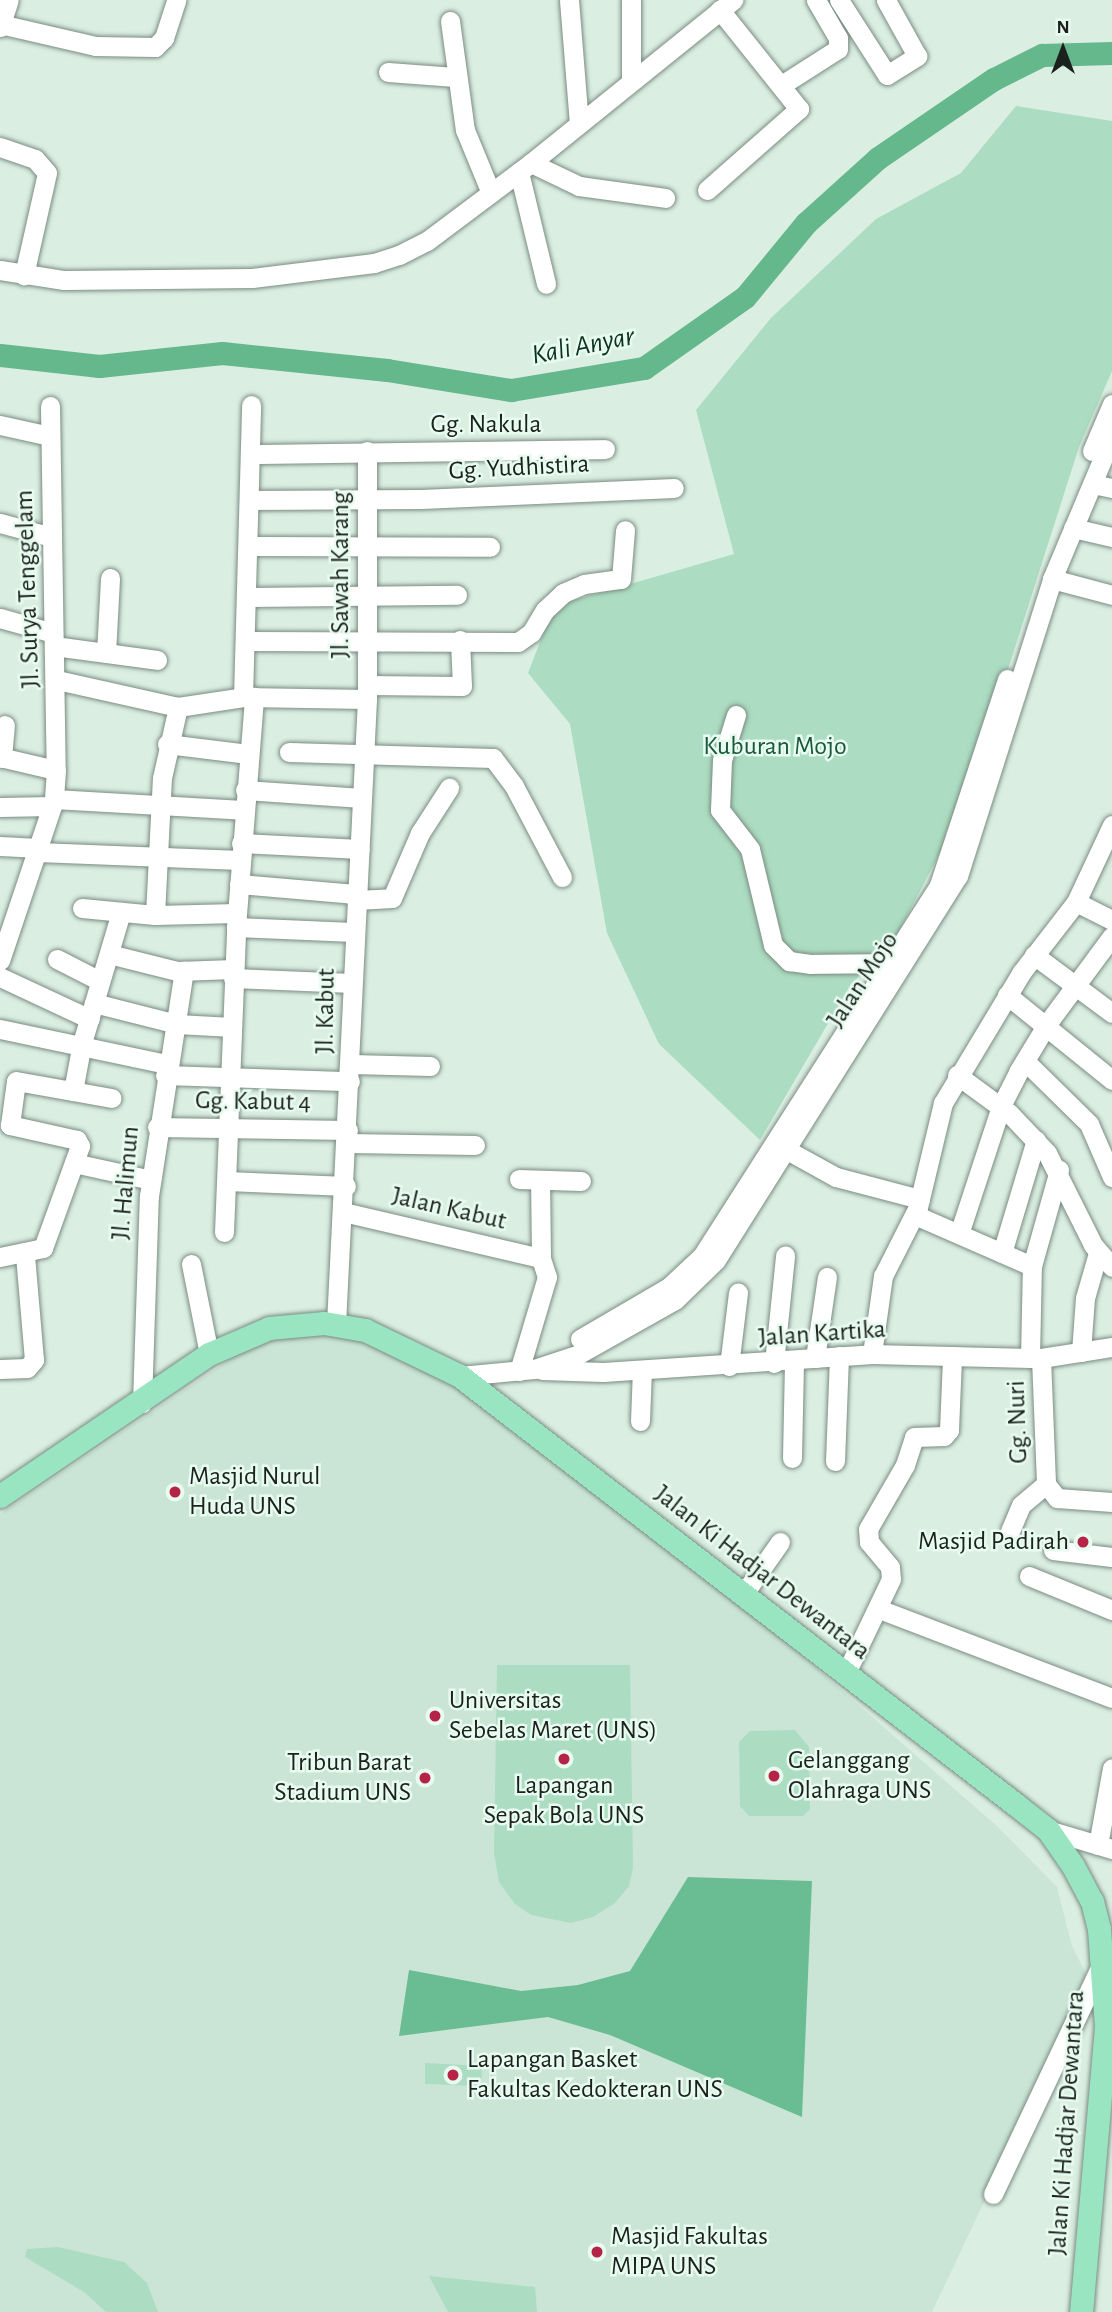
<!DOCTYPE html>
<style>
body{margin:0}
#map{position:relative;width:1112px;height:2312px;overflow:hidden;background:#dbeee2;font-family:"Alegreya Sans",sans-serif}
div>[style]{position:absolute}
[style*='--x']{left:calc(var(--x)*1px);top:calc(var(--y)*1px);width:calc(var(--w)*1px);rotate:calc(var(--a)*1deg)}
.built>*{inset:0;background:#cae5d5}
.green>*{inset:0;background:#acdcc1}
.forest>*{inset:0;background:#6abd92}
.river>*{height:23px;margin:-11.5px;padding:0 11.5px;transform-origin:11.5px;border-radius:11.5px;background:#65b78c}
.roads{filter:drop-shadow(0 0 2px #7b8c82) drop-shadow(0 0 2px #7b8c82)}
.minor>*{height:19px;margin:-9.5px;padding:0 9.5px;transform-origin:9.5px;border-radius:9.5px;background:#fff}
.major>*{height:23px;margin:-11.5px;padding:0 11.5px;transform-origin:11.5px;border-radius:11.5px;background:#99e4c1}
.dots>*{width:19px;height:19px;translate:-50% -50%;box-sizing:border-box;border:4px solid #e8fbf0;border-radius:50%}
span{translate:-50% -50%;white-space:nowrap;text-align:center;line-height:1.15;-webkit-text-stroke:5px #e8fbf0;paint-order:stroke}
.street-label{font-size:26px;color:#1b211d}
.park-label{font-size:26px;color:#19583b}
.poi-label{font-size:26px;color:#1b211d}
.left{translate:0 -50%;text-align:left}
.right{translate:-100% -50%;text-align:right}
.water-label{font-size:28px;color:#0d3221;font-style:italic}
.north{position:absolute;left:1028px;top:14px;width:70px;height:70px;-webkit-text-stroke:5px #e8fbf0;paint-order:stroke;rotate:0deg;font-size:19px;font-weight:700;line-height:28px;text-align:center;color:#1b211d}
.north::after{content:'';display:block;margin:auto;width:24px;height:32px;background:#1b211d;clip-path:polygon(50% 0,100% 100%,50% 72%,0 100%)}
</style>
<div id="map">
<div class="built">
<i style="clip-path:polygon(330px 1330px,443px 1374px,743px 1604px,998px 1827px,1057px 1887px,1072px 1946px,1089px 1980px,932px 2312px,0 2312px,0 1514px,254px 1343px)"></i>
</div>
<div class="green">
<i style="clip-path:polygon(1016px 106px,1112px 121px,1112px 371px,1079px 447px,964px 807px,892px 944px,851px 984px,760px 1140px,659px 1044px,607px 933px,570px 724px,528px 673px,554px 606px,734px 554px,696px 410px,771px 318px,876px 219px,961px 173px)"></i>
<i style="clip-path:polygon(497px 1665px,630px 1665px,633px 1868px,629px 1886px,615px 1903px,593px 1917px,571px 1923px,531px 1915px,515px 1904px,499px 1882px,494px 1853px)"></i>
<i style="clip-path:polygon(795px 1730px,809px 1747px,810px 1809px,803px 1816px,749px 1816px,740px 1806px,739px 1742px,750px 1731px)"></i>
<i style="clip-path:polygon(425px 2063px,482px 2066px,481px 2086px,425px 2084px)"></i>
<i style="clip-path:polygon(58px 2247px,124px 2262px,147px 2283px,158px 2312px,106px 2312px,84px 2292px,25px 2257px,27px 2249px)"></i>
<i style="clip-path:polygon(429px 2276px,535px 2287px,537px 2312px,448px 2312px)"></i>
</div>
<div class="forest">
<i style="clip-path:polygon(688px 1877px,812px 1881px,802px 2117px,610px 2035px,548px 2017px,399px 2036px,409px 1970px,521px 1991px,578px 1985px,630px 1971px)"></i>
</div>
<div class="river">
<i style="--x:0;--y:355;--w:100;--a:6.3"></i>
<i style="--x:99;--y:366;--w:124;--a:-6"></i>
<i style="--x:222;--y:353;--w:166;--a:5.9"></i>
<i style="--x:387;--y:370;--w:126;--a:9.2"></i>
<i style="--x:511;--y:390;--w:135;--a:-9.4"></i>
<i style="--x:644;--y:368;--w:123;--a:-35.1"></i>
<i style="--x:745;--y:297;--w:96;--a:-50.5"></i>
<i style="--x:806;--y:223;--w:97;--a:-42.1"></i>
<i style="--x:878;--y:158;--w:140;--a:-34.3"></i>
<i style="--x:994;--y:79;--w:54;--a:-26.6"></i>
<i style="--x:1042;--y:55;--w:70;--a:-1.6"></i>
</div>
<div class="roads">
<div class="minor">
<i style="--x:569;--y:0;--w:123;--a:85.4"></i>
<i style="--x:631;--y:0;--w:80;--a:90"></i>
<i style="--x:839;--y:0;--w:89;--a:57.4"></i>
<i style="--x:887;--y:75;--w:36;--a:-32"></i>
<i style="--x:917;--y:56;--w:64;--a:-119"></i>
<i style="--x:450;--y:21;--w:110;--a:82.2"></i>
<i style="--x:465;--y:130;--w:68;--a:67.6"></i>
<i style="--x:0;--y:24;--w:98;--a:13"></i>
<i style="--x:95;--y:46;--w:60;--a:1"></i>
<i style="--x:155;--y:47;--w:13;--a:-45"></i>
<i style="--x:164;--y:38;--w:40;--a:-72"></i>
<i style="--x:0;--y:27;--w:28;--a:-72"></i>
<i style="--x:388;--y:72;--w:67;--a:4.3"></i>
<i style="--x:783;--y:84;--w:65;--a:-32.5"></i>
<i style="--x:838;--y:49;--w:11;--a:-90"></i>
<i style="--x:838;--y:38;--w:44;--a:-120.1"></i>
<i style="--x:0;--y:147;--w:37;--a:19"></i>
<i style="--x:35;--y:159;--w:18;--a:49"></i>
<i style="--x:47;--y:173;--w:105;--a:102.7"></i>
<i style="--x:531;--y:163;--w:53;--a:25.6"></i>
<i style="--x:579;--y:186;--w:87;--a:7.9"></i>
<i style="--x:519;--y:172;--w:115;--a:76.4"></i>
<i style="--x:707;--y:190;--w:123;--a:-41.4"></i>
<i style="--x:799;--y:109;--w:127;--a:-128.6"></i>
<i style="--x:0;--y:270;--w:65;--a:8.9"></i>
<i style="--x:64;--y:280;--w:188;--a:-0.6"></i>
<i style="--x:252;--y:278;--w:123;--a:-7"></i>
<i style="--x:374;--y:263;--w:26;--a:-18"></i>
<i style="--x:399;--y:255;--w:31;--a:-27"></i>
<i style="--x:427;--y:241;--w:130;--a:-36.9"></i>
<i style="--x:531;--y:163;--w:260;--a:-38.9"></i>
<i style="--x:50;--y:406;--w:364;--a:89.1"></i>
<i style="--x:0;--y:425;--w:51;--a:12.4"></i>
<i style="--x:1092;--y:451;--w:51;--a:-66.9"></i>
<i style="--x:251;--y:454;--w:354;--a:-0.8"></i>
<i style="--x:1093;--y:484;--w:19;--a:12"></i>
<i style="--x:250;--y:500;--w:171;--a:-0.3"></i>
<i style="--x:421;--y:499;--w:253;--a:-2.5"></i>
<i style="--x:0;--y:523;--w:54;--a:15.1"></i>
<i style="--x:1073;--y:528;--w:40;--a:13"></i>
<i style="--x:250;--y:546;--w:240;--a:0.2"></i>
<i style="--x:1052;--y:579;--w:62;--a:14.9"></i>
<i style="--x:249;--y:597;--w:208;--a:-0.6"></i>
<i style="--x:0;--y:618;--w:55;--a:15.8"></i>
<i style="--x:248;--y:641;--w:270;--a:0.2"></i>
<i style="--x:518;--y:642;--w:16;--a:-35"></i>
<i style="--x:531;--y:633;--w:27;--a:-59"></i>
<i style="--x:545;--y:610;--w:25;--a:-43"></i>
<i style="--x:563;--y:593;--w:23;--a:-23"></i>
<i style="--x:584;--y:584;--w:37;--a:-8"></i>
<i style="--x:621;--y:579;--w:49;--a:-85.3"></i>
<i style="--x:54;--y:646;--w:104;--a:7.7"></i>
<i style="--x:106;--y:653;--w:75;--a:-86.9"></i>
<i style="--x:57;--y:680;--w:124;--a:12.6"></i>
<i style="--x:178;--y:707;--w:66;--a:-8.7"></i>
<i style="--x:243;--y:697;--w:124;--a:0.9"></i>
<i style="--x:367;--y:685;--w:95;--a:0.6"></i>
<i style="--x:462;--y:686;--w:46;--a:-92.5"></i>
<i style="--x:243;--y:697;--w:292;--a:-88.4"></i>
<i style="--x:736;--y:715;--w:47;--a:107.3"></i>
<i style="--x:722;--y:760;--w:50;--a:92.3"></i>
<i style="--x:720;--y:810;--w:49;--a:52.4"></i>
<i style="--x:750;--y:849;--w:99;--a:76.5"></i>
<i style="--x:773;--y:945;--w:23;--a:45"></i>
<i style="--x:789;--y:961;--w:21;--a:8"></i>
<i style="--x:810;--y:964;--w:78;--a:-0.7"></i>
<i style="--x:167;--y:744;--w:82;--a:7"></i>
<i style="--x:289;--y:752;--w:204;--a:1.7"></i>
<i style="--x:493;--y:758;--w:35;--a:53"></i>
<i style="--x:514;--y:786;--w:103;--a:62.2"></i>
<i style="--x:0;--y:757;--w:57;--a:13.1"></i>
<i style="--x:56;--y:770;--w:30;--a:94"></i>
<i style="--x:54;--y:800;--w:169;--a:108.6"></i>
<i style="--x:2;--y:758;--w:33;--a:-85"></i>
<i style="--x:245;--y:790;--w:117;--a:3.9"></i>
<i style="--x:54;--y:799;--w:189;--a:3.3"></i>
<i style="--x:0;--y:807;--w:52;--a:-1.1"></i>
<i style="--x:241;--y:843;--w:119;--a:2.9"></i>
<i style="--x:0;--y:846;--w:39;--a:3"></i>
<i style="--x:38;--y:852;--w:202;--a:2.3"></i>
<i style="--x:239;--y:884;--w:117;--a:4.9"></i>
<i style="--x:356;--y:900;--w:36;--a:-3"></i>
<i style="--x:392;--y:898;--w:71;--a:-66.7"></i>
<i style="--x:420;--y:833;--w:54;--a:-57.2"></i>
<i style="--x:1076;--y:902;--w:40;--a:26.6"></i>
<i style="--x:82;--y:908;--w:73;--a:5.5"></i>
<i style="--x:155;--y:915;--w:82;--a:-1.4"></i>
<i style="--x:155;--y:915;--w:137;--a:-87.1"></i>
<i style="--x:162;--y:778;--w:73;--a:-77.3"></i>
<i style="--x:236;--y:927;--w:117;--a:2.4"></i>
<i style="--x:109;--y:954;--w:70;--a:14"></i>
<i style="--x:177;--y:971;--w:57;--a:-2"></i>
<i style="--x:1034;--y:955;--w:97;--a:36.6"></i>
<i style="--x:57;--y:959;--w:48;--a:27.1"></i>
<i style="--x:0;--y:977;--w:99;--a:25"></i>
<i style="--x:233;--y:978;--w:119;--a:2.4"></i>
<i style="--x:1007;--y:995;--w:135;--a:39"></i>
<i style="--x:94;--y:1003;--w:86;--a:14.2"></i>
<i style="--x:177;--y:1024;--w:55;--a:3.1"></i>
<i style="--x:0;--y:1029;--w:170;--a:11.9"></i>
<i style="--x:1025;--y:1061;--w:90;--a:44.5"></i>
<i style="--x:1089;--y:1124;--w:58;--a:66.5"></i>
<i style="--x:351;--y:1064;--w:79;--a:1.5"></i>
<i style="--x:165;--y:1075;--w:185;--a:1.9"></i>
<i style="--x:957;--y:1075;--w:64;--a:36.2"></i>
<i style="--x:1009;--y:1113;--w:55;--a:46.5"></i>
<i style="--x:1047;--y:1153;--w:103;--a:63.4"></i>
<i style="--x:1093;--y:1245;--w:29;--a:49"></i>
<i style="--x:73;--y:1091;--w:49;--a:-79.4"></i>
<i style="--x:82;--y:1043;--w:137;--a:-73.4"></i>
<i style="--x:157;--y:1127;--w:191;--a:0.9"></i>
<i style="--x:348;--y:1143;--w:127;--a:0.9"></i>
<i style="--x:787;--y:1150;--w:56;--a:28.9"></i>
<i style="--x:836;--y:1177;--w:87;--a:14.7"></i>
<i style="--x:74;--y:1163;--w:79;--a:12.4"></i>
<i style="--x:519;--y:1179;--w:62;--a:1.8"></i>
<i style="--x:227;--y:1181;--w:119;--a:2.4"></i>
<i style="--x:343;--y:1212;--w:203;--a:13.1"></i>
<i style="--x:915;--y:1215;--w:128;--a:23.6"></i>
<i style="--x:224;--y:1232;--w:305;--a:-87.7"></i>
<i style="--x:236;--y:927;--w:231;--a:-85.5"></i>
<i style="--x:959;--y:1234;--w:135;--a:-71.8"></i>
<i style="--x:1001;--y:1106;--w:38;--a:-63"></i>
<i style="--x:1018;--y:1072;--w:56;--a:-58.9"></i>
<i style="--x:1047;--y:1024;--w:109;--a:-53.5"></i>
<i style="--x:1002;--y:1253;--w:118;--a:-73.3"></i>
<i style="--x:0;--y:1257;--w:44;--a:-11.8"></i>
<i style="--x:43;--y:1248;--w:109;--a:-70.1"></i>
<i style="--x:80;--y:1146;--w:7;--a:-117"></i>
<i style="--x:77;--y:1140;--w:69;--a:-167.4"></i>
<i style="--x:10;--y:1125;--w:44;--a:-82.2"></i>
<i style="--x:16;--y:1081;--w:97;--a:10.1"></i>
<i style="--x:191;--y:1264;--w:92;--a:78.7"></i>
<i style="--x:336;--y:1324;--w:626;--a:-87.16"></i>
<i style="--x:367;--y:699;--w:248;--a:-90"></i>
<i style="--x:580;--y:1339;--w:103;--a:-30.3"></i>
<i style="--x:669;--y:1287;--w:45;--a:-43.2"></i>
<i style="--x:702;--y:1256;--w:440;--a:-57.4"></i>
<i style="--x:939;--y:885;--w:217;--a:-71.7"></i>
<i style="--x:1081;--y:1352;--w:54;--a:-85.8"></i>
<i style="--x:1085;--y:1298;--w:47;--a:-73.9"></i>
<i style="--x:872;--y:1354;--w:79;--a:-82"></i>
<i style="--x:883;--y:1276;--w:77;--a:-63.1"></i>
<i style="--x:918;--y:1207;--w:107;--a:-76.5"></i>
<i style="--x:943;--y:1103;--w:152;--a:-59"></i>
<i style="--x:1021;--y:973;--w:90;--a:-52.2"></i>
<i style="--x:1076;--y:902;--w:85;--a:-64.9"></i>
<i style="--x:815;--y:1358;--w:82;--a:-81.6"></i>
<i style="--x:1030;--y:1358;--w:92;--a:-88.8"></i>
<i style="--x:1032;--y:1266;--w:100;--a:-74.3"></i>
<i style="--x:1041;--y:1358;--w:126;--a:87.7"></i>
<i style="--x:774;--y:1363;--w:108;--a:-84.1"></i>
<i style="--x:729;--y:1366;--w:74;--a:-83"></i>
<i style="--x:0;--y:1369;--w:27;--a:-2"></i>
<i style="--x:27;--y:1368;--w:11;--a:-49"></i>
<i style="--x:34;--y:1360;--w:105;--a:-94.9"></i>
<i style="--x:542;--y:1370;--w:61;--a:1.9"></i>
<i style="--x:603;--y:1372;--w:270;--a:-3.8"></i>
<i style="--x:872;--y:1354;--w:169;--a:1.4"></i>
<i style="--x:1041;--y:1358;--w:72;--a:-8.8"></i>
<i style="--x:519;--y:1371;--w:98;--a:-73.4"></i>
<i style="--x:547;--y:1277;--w:20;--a:-108"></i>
<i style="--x:541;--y:1258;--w:78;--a:-90.7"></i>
<i style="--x:460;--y:1376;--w:74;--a:-5.4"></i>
<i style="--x:534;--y:1369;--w:47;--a:-18.4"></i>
<i style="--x:579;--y:1354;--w:110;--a:-29.4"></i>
<i style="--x:675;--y:1300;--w:57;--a:-44.3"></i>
<i style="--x:716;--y:1260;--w:454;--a:-57.8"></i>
<i style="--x:958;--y:876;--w:312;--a:-72.4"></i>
<i style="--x:1052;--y:579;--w:155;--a:-67.2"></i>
<i style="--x:142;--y:1403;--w:207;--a:-88.1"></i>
<i style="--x:149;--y:1196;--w:228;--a:-81.2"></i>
<i style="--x:640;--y:1421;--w:51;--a:-87.8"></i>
<i style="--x:792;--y:1458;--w:98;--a:-88.8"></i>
<i style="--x:835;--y:1461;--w:105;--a:-87.8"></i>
<i style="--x:1046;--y:1484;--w:18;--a:52"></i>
<i style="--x:1057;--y:1498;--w:55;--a:4.2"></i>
<i style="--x:1010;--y:1531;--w:28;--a:-67"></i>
<i style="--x:1021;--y:1505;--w:33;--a:-40"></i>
<i style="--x:1053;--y:1550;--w:59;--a:6.8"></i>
<i style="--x:1029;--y:1576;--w:90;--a:22.3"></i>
<i style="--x:745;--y:1592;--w:61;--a:-55"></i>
<i style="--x:879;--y:1609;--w:249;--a:20.9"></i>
<i style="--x:846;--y:1673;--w:104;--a:-64.4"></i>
<i style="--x:891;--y:1579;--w:12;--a:-95"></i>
<i style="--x:890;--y:1567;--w:33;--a:-130"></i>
<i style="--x:869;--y:1542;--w:13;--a:-94"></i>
<i style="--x:868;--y:1529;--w:74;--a:-60"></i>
<i style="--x:905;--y:1465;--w:29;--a:-72"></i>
<i style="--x:914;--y:1437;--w:30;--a:-2"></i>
<i style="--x:944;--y:1436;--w:8;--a:-50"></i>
<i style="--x:949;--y:1430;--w:73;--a:-87.6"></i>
<i style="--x:1048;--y:1830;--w:67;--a:16.5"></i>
<i style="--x:1098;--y:1845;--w:78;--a:-79.7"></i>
<i style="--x:993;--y:2194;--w:255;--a:-64.7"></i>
</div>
<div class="major">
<i style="--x:0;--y:1496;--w:253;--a:-34.2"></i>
<i style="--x:209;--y:1354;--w:65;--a:-23.4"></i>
<i style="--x:269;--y:1328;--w:55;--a:-5.2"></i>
<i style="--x:324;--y:1323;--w:42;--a:9.7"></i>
<i style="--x:365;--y:1330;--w:106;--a:25.8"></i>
<i style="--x:460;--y:1376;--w:701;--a:37.64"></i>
<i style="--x:1015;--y:1804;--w:42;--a:38.2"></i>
<i style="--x:1048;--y:1830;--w:44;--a:55.2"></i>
<i style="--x:1073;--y:1866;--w:40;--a:62"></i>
<i style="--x:1092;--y:1901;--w:29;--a:76"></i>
<i style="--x:1099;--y:1929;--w:98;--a:85.9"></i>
<i style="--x:1106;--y:2027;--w:286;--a:95"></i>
</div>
</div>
<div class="dots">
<i style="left:175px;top:1492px;background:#b52447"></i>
<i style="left:1083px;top:1542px;background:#b52447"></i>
<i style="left:435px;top:1716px;background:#b52447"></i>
<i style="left:564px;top:1759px;background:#b52447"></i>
<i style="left:774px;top:1776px;background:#b52447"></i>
<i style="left:425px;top:1778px;background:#b52447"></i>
<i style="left:453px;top:2075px;background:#b52447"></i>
<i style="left:597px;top:2252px;background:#b52447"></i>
</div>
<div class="street-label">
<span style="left:486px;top:425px">Gg. Nakula</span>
<span style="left:519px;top:468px;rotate:-3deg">Gg. Yudhistira</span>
<span style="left:341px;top:575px;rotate:-90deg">Jl. Sawah Karang</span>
<span style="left:28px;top:589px;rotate:-92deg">Jl. Surya Tenggelam</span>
<span style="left:863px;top:980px;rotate:-57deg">Jalan Mojo</span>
<span style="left:326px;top:1011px;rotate:-89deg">Jl. Kabut</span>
<span style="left:253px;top:1102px;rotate:1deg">Gg. Kabut 4</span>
<span style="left:126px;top:1183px;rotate:-85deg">Jl. Halimun</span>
<span style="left:449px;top:1209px;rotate:13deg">Jalan Kabut</span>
<span style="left:822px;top:1334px;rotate:-4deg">Jalan Kartika</span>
<span style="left:1018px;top:1422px;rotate:-92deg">Gg. Nuri</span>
<span style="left:762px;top:1573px;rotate:38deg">Jalan Ki Hadjar Dewantara</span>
<span style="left:1067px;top:2123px;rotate:-86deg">Jalan Ki Hadjar Dewantara</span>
</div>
<div class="park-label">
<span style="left:775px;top:747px">Kuburan Mojo</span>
</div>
<div class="poi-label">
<span class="left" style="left:189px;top:1492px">Masjid Nurul<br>Huda UNS</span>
<span class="right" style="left:1069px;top:1542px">Masjid Padirah</span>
<span class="left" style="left:449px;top:1716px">Universitas<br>Sebelas Maret (UNS)</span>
<span class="left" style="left:788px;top:1776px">Gelanggang<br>Olahraga UNS</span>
<span class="right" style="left:411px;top:1778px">Tribun Barat<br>Stadium UNS</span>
<span style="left:564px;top:1801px">Lapangan<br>Sepak Bola UNS</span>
<span class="left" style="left:467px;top:2075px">Lapangan Basket<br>Fakultas Kedokteran UNS</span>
<span class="left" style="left:611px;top:2252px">Masjid Fakultas<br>MIPA UNS</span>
</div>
<div class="water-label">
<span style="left:583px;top:346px;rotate:-11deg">Kali Anyar</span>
</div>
<div class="north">N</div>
</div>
